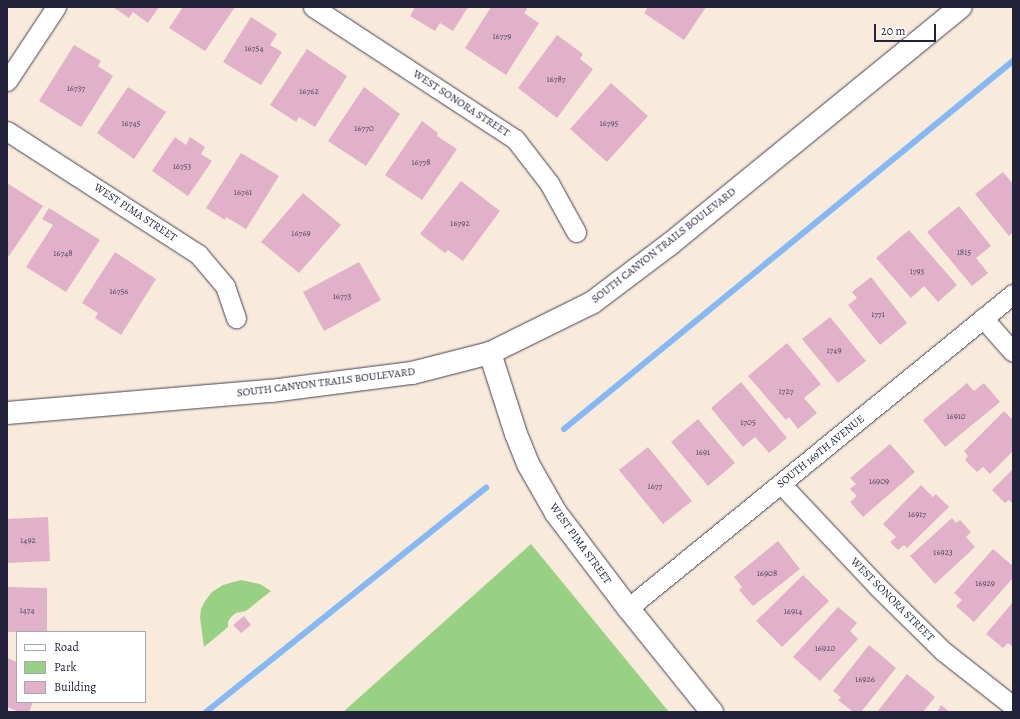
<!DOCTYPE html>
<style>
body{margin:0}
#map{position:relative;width:1020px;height:719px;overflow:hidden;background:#f9ebdb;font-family:Alegreya,serif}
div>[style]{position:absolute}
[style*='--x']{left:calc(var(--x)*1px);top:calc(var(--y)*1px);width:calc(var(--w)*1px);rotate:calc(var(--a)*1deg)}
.green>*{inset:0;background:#99d184}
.stream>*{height:6px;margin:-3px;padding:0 3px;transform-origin:3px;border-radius:3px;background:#86b8f3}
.building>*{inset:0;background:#e1b1ca}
.roads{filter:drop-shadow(0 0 1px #424053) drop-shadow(0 0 1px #424053)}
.minor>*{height:19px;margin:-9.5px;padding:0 9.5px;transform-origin:9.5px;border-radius:9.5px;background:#fff}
.tertiary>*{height:22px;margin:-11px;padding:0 11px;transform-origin:11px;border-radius:11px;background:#fff}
span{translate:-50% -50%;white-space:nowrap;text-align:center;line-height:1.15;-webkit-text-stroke:4px #fff;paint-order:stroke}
.number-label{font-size:9px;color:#52465f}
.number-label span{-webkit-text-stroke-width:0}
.street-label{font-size:11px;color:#22223b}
.frame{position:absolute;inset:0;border:8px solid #22223b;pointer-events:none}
.legend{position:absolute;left:16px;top:631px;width:130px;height:72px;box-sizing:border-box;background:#fff;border:1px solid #a7a7b1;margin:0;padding:5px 7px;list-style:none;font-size:12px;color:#22223b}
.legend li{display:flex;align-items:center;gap:8px;height:20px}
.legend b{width:20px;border:1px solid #a7a7b1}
.scale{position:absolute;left:874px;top:24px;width:62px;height:18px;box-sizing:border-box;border:2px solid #22223b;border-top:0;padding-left:5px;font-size:12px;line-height:14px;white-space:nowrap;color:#22223b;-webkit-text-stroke:3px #fff;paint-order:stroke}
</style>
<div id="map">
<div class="green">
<i style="clip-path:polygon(531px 544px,669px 712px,343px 712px)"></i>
<i style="clip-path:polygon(241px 580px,260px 584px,271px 591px,246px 611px,236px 613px,231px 617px,228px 622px,228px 627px,204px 647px,200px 618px,201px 609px,205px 601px,212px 592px,223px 585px)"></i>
</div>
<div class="stream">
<i style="--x:564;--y:429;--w:581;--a:-39.34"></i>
<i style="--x:206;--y:712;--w:359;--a:-38.7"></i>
</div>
<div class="building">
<i style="clip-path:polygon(113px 7px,159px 7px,148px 23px,133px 12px,129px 18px)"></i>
<i style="clip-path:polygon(183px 7px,235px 7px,205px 51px,169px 28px)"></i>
<i style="clip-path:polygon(415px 7px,468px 7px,453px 31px,440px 23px,435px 31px,410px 16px)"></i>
<i style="clip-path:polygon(491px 7px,525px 7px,527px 9px,524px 13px,539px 23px,506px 75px,465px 48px)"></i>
<i style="clip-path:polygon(648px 7px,706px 7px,684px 40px,644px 13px)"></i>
<i style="clip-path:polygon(251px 17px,277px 34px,270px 45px,282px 52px,261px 85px,223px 62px)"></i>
<i style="clip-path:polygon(557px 35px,583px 54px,580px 59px,593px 69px,557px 118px,518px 88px)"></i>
<i style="clip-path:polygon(74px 45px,101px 61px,98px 66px,113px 76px,81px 127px,39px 101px)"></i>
<i style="clip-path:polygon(307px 49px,347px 76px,315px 127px,299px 117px,296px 122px,270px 105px)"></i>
<i style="clip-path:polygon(611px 83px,648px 116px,607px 162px,570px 129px)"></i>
<i style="clip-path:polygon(128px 87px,166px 112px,134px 159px,97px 133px)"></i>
<i style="clip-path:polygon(364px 87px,400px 114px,366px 166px,328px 141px)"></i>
<i style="clip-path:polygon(422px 121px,438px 133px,437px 136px,457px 149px,422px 200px,385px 175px)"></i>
<i style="clip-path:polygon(175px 137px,186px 145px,190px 137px,205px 147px,201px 154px,212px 161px,188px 196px,152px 171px)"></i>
<i style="clip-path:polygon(241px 153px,279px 176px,246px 229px,226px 217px,225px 220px,206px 208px)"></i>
<i style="clip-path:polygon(1003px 172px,1013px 184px,1013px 232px,1009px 236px,975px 194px)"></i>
<i style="clip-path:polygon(461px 181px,500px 211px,463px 261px,448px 250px,445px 253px,420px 234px)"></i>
<i style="clip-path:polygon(7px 183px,43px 206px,9px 256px,7px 255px)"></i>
<i style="clip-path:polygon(303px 193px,341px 225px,299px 273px,261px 242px)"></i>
<i style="clip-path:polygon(959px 206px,991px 246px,976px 258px,988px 273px,972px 286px,927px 232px)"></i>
<i style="clip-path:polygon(49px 208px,100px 240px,66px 292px,26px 267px,53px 225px,42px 219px)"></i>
<i style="clip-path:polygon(909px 230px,957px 285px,938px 302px,924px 286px,911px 298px,876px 258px)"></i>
<i style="clip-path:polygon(115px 252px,156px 279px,121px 335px,95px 318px,98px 313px,82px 303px)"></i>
<i style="clip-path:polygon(359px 262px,381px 300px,324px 331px,303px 292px)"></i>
<i style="clip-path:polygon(871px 277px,907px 323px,880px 345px,848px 305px,857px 298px,852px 292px)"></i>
<i style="clip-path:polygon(830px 317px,866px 361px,838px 383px,802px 339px)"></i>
<i style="clip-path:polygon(787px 343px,821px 384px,804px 398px,817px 413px,798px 429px,789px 417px,786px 420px,748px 376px)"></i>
<i style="clip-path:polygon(741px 382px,787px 438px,769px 453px,755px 437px,743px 447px,711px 408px)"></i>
<i style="clip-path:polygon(967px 383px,974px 391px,984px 383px,1000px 402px,945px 447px,923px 420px)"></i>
<i style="clip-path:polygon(1004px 411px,1013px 420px,1013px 451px,990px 474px,983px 467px,977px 472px,965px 460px,968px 456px,964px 451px)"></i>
<i style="clip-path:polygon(698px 419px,735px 463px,708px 486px,671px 442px)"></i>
<i style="clip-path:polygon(890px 444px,915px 472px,863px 517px,850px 502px,857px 496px,850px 489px,856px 484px,850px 478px)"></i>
<i style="clip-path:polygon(648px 447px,692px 501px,663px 524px,619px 470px)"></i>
<i style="clip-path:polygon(1013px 469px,1013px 504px,1009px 500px,1005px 503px,992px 490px)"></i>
<i style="clip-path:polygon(921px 485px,933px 497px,936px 494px,949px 507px,907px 548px,904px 545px,898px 550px,890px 542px,896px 537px,883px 524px)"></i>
<i style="clip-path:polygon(48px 517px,50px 561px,7px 563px,7px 519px)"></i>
<i style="clip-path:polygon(952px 518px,956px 523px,960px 520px,971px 532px,966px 537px,975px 547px,935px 584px,910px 556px)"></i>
<i style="clip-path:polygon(778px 541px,800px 569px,753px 606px,739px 590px,742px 587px,734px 577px)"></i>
<i style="clip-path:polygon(993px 549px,1013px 566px,1013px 578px,974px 622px,956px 606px,962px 600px,954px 593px)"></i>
<i style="clip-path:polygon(803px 575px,829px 601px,782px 647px,756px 621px)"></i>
<i style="clip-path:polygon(7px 587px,47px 588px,47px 632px,7px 632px)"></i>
<i style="clip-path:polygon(1013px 602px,1013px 647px,1008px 643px,1003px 648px,986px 634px)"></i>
<i style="clip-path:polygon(838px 607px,857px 623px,850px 631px,858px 639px,820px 681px,793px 657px)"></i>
<i style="clip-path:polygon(244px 616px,251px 625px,241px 633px,233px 625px)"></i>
<i style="clip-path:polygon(869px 645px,896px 668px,861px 712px,853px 712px,838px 700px,841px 697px,833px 691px)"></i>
<i style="clip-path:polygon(7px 658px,17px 662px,17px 702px,33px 702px,29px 712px,20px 712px,7px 707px)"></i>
<i style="clip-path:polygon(907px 674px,935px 697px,923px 712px,877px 712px)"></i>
<i style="clip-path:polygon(941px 705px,950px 712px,937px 712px)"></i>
</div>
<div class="roads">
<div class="minor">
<i style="--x:313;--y:7;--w:241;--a:33.2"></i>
<i style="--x:515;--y:139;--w:56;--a:52.3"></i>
<i style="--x:549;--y:183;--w:56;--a:61.1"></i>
<i style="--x:7;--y:81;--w:89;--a:-56.5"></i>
<i style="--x:7;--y:131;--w:227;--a:32.8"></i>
<i style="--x:198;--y:254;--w:42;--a:49.8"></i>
<i style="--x:225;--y:286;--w:34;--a:71"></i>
<i style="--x:983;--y:318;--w:45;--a:48.6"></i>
<i style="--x:781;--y:484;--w:140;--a:46.7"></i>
<i style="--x:877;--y:586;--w:93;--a:44.6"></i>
<i style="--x:943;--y:651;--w:89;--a:38.2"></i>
<i style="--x:628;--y:608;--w:497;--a:-39.2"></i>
</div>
<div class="tertiary">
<i style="--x:490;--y:353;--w:85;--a:72.2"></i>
<i style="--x:516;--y:434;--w:32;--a:68"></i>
<i style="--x:528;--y:464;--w:56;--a:60.3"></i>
<i style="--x:556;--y:513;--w:119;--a:52.8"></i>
<i style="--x:628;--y:608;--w:134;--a:51.1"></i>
<i style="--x:7;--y:413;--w:265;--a:-4.8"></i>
<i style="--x:271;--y:391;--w:142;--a:-7.3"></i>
<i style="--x:412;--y:373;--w:81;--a:-14.4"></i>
<i style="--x:490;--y:353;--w:115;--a:-26.3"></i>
<i style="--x:593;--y:302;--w:96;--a:-37"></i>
<i style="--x:670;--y:244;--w:375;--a:-39.2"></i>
</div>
</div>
<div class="number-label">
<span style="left:502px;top:36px">16779</span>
<span style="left:254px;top:48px">16754</span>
<span style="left:556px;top:79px">16787</span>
<span style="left:76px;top:88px">16737</span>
<span style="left:309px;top:91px">16762</span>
<span style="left:131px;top:123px">16745</span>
<span style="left:609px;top:123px">16795</span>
<span style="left:364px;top:128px">16770</span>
<span style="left:421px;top:162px">16778</span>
<span style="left:182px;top:166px">16753</span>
<span style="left:243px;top:192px">16761</span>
<span style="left:460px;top:223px">16792</span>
<span style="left:301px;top:233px">16769</span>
<span style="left:964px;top:252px">1815</span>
<span style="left:63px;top:253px">16748</span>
<span style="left:917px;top:271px">1793</span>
<span style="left:119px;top:291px">16756</span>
<span style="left:342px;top:296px">16773</span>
<span style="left:878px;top:314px">1771</span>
<span style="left:834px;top:350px">1749</span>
<span style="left:786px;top:391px">1727</span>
<span style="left:956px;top:416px">16910</span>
<span style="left:748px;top:422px">1705</span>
<span style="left:703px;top:452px">1691</span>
<span style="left:879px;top:481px">16909</span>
<span style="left:655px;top:486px">1677</span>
<span style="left:917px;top:514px">16917</span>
<span style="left:28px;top:540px">1492</span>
<span style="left:943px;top:552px">16923</span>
<span style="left:767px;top:573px">16908</span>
<span style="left:985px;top:583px">16929</span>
<span style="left:27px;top:610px">1474</span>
<span style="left:793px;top:611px">16914</span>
<span style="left:825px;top:648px">16920</span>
<span style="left:865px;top:679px">16926</span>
</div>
<div class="street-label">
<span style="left:461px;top:104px;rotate:33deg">WEST SONORA STREET</span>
<span style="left:135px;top:213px;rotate:33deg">WEST PIMA STREET</span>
<span style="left:664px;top:246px;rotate:-38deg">SOUTH CANYON TRAILS BOULEVARD</span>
<span style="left:326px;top:383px;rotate:-7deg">SOUTH CANYON TRAILS BOULEVARD</span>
<span style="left:821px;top:452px;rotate:-39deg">SOUTH 169TH AVENUE</span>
<span style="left:580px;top:544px;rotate:54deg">WEST PIMA STREET</span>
<span style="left:892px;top:600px;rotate:45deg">WEST SONORA STREET</span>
</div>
<div class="frame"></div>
<ul class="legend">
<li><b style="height:5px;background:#fff"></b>Road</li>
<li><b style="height:11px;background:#99d184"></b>Park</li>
<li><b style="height:11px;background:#e1b1ca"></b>Building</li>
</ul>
<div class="scale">20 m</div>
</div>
